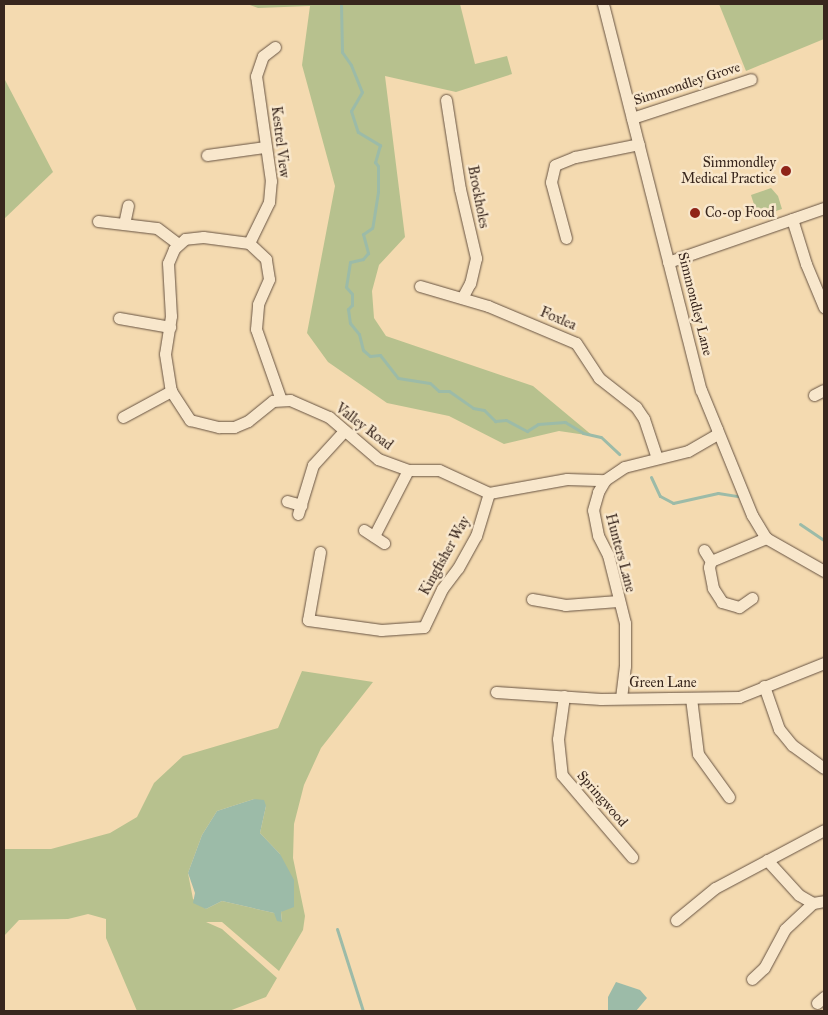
<!DOCTYPE html>
<style>
body{margin:0}
#map{position:relative;width:828px;height:1015px;overflow:hidden;background:#f4dab0;font-family:"IM FELL Great Primer",serif}
div>[style]{position:absolute}
[style*='--x']{left:calc(var(--x)*1px);top:calc(var(--y)*1px);width:calc(var(--w)*1px);rotate:calc(var(--a)*1deg)}
.green>*{inset:0;background:#b7c18e}
.water>*{inset:0;background:#9cbba8}
.stream>*{height:3px;margin:-1.5px;padding:0 1.5px;transform-origin:1.5px;border-radius:1.5px;background:#9cbba8}
.roads{filter:drop-shadow(0 0 1px #675342) drop-shadow(0 0 1px #675342)}
.minor>*{height:11px;margin:-5.5px;padding:0 5.5px;transform-origin:5.5px;border-radius:5.5px;background:#f8e7cc}
.dots>*{width:14px;height:14px;translate:-50% -50%;box-sizing:border-box;border:2px solid #f8e7cc;border-radius:50%}
span{translate:-50% -50%;white-space:nowrap;text-align:center;line-height:1.15;-webkit-text-stroke:5px #f8e7cc;paint-order:stroke}
.street-label{font-size:14px;color:#38261d}
.poi-label{font-size:14px;color:#38261d}
.right{translate:-100% -50%;text-align:right}
.left{translate:0 -50%;text-align:left}
.frame{position:absolute;inset:0;border:5px solid #38261d;pointer-events:none}
</style>
<div id="map">
<div class="green">
<i style="clip-path:polygon(247px 4px,460px 4px,475px 64px,507px 56px,512px 74px,456px 92px,385px 76px,405px 237px,379px 265px,372px 291px,374px 318px,386px 336px,533px 386px,593px 436px,559px 431px,504px 444px,449px 416px,387px 403px,328px 362px,307px 333px,335px 186px,302px 65px,310px 6px,258px 8px)"></i>
<i style="clip-path:polygon(719px 4px,824px 4px,824px 39px,746px 71px)"></i>
<i style="clip-path:polygon(4px 78px,53px 172px,4px 219px)"></i>
<i style="clip-path:polygon(771px 188px,778px 196px,782px 209px,758px 217px,751px 195px)"></i>
<i style="clip-path:polygon(evenodd,302px 671px,373px 682px,321px 748px,304px 785px,294px 824px,293px 858px,305px 916px,303px 930px,279px 971px,222px 922px,206px 922px,222px 929px,277px 978px,266px 997px,229px 1011px,137px 1011px,106px 938px,106px 919px,88px 914px,68px 919px,19px 920px,4px 936px,4px 849px,51px 849px,110px 833px,137px 817px,154px 783px,183px 756px,278px 728px,302px 671px,254px 799px,266px 806px,260px 833px,280px 854px,285px 908px,281px 912px,282px 921px,274px 913px,222px 901px,206px 909px,193px 899px,188px 873px,202px 835px,217px 811px,254px 799px)"></i>
</div>
<div class="water">
<i style="clip-path:polygon(254px 799px,264px 800px,266px 806px,260px 833px,280px 854px,294px 880px,294px 907px,281px 912px,282px 922px,277px 921px,274px 913px,222px 901px,206px 909px,193px 903px,195px 893px,188px 873px,202px 835px,217px 811px)"></i>
<i style="clip-path:polygon(616px 982px,640px 990px,647px 998px,636px 1011px,608px 1011px,608px 997px)"></i>
</div>
<div class="stream">
<i style="--x:341;--y:4;--w:48;--a:88.8"></i>
<i style="--x:342;--y:52;--w:16;--a:55"></i>
<i style="--x:351;--y:65;--w:29;--a:68"></i>
<i style="--x:362;--y:92;--w:22;--a:120"></i>
<i style="--x:351;--y:111;--w:22;--a:72"></i>
<i style="--x:358;--y:132;--w:26;--a:31"></i>
<i style="--x:380;--y:145;--w:18;--a:106"></i>
<i style="--x:375;--y:162;--w:5;--a:53"></i>
<i style="--x:378;--y:166;--w:26;--a:90"></i>
<i style="--x:378;--y:192;--w:36;--a:99"></i>
<i style="--x:372;--y:228;--w:11;--a:146"></i>
<i style="--x:363;--y:234;--w:20;--a:75"></i>
<i style="--x:368;--y:253;--w:8;--a:130"></i>
<i style="--x:363;--y:259;--w:13;--a:167"></i>
<i style="--x:350;--y:262;--w:25;--a:99"></i>
<i style="--x:346;--y:287;--w:9;--a:49"></i>
<i style="--x:352;--y:294;--w:11;--a:90"></i>
<i style="--x:352;--y:305;--w:6;--a:135"></i>
<i style="--x:348;--y:309;--w:14;--a:82"></i>
<i style="--x:350;--y:323;--w:14;--a:51"></i>
<i style="--x:359;--y:334;--w:16;--a:76"></i>
<i style="--x:363;--y:350;--w:9;--a:41"></i>
<i style="--x:370;--y:356;--w:10;--a:-6"></i>
<i style="--x:380;--y:355;--w:29;--a:52"></i>
<i style="--x:398;--y:378;--w:32;--a:9"></i>
<i style="--x:430;--y:383;--w:12;--a:42"></i>
<i style="--x:439;--y:391;--w:10;--a:0"></i>
<i style="--x:449;--y:391;--w:29;--a:35"></i>
<i style="--x:473;--y:408;--w:11;--a:10"></i>
<i style="--x:484;--y:410;--w:16;--a:45"></i>
<i style="--x:495;--y:421;--w:11;--a:-5"></i>
<i style="--x:506;--y:420;--w:24;--a:28"></i>
<i style="--x:527;--y:431;--w:13;--a:-32"></i>
<i style="--x:538;--y:424;--w:27;--a:-4"></i>
<i style="--x:565;--y:422;--w:21;--a:31"></i>
<i style="--x:583;--y:433;--w:18;--a:13"></i>
<i style="--x:601;--y:437;--w:25;--a:43"></i>
<i style="--x:651;--y:477;--w:21;--a:65"></i>
<i style="--x:660;--y:496;--w:15;--a:28"></i>
<i style="--x:673;--y:503;--w:46;--a:-12.5"></i>
<i style="--x:718;--y:493;--w:20;--a:9"></i>
<i style="--x:800;--y:524;--w:29;--a:34"></i>
<i style="--x:337;--y:929;--w:86;--a:72.4"></i>
</div>
<div class="roads">
<div class="minor">
<i style="--x:603;--y:4;--w:398;--a:75.8"></i>
<i style="--x:701;--y:390;--w:42;--a:67.7"></i>
<i style="--x:717;--y:429;--w:93;--a:67.9"></i>
<i style="--x:752;--y:515;--w:27;--a:59"></i>
<i style="--x:766;--y:538;--w:67;--a:29.6"></i>
<i style="--x:446;--y:100;--w:90;--a:81.1"></i>
<i style="--x:460;--y:189;--w:71;--a:76.9"></i>
<i style="--x:476;--y:258;--w:26;--a:103"></i>
<i style="--x:470;--y:283;--w:17;--a:118"></i>
<i style="--x:632;--y:118;--w:125;--a:-18.1"></i>
<i style="--x:207;--y:155;--w:59;--a:-7.9"></i>
<i style="--x:792;--y:219;--w:47;--a:72.7"></i>
<i style="--x:806;--y:264;--w:47;--a:67.3"></i>
<i style="--x:98;--y:221;--w:59;--a:6.8"></i>
<i style="--x:157;--y:228;--w:26;--a:37"></i>
<i style="--x:124;--y:224;--w:19;--a:-78"></i>
<i style="--x:566;--y:238;--w:58;--a:-105"></i>
<i style="--x:551;--y:182;--w:17;--a:-77"></i>
<i style="--x:555;--y:165;--w:22;--a:-22"></i>
<i style="--x:575;--y:157;--w:65;--a:-11.5"></i>
<i style="--x:249;--y:243;--w:46;--a:-64"></i>
<i style="--x:269;--y:202;--w:21;--a:-85"></i>
<i style="--x:271;--y:181;--w:106;--a:-98.1"></i>
<i style="--x:256;--y:76;--w:21;--a:-71"></i>
<i style="--x:263;--y:56;--w:15;--a:-37"></i>
<i style="--x:668;--y:262;--w:165;--a:-19.1"></i>
<i style="--x:420;--y:286;--w:71;--a:16.4"></i>
<i style="--x:488;--y:306;--w:95;--a:22.8"></i>
<i style="--x:576;--y:343;--w:42;--a:56.7"></i>
<i style="--x:599;--y:378;--w:47;--a:38.1"></i>
<i style="--x:636;--y:407;--w:14;--a:56"></i>
<i style="--x:644;--y:419;--w:41;--a:71.6"></i>
<i style="--x:119;--y:318;--w:52;--a:10"></i>
<i style="--x:814;--y:395;--w:11;--a:-27"></i>
<i style="--x:281;--y:400;--w:75;--a:-109.4"></i>
<i style="--x:256;--y:329;--w:25;--a:-85"></i>
<i style="--x:258;--y:304;--w:27;--a:-66"></i>
<i style="--x:269;--y:279;--w:20;--a:-99"></i>
<i style="--x:266;--y:259;--w:23;--a:-137"></i>
<i style="--x:249;--y:243;--w:46;--a:-172.6"></i>
<i style="--x:203;--y:237;--w:18;--a:174"></i>
<i style="--x:185;--y:239;--w:15;--a:138"></i>
<i style="--x:174;--y:249;--w:15;--a:113"></i>
<i style="--x:168;--y:263;--w:53;--a:86.8"></i>
<i style="--x:171;--y:316;--w:38;--a:99"></i>
<i style="--x:165;--y:354;--w:37;--a:81"></i>
<i style="--x:171;--y:391;--w:35;--a:57"></i>
<i style="--x:190;--y:420;--w:30;--a:14"></i>
<i style="--x:219;--y:427;--w:15;--a:0"></i>
<i style="--x:234;--y:427;--w:15;--a:-23"></i>
<i style="--x:248;--y:421;--w:32;--a:-39"></i>
<i style="--x:273;--y:401;--w:17;--a:-3"></i>
<i style="--x:290;--y:400;--w:43;--a:23.6"></i>
<i style="--x:329;--y:417;--w:65;--a:40.6"></i>
<i style="--x:378;--y:459;--w:32;--a:20"></i>
<i style="--x:408;--y:470;--w:31;--a:0"></i>
<i style="--x:439;--y:470;--w:55;--a:24.7"></i>
<i style="--x:489;--y:493;--w:79;--a:-10.2"></i>
<i style="--x:567;--y:479;--w:38;--a:2"></i>
<i style="--x:123;--y:417;--w:55;--a:-28.4"></i>
<i style="--x:287;--y:501;--w:15;--a:16"></i>
<i style="--x:298;--y:514;--w:51;--a:-73"></i>
<i style="--x:313;--y:465;--w:46;--a:-47.6"></i>
<i style="--x:364;--y:530;--w:24;--a:33"></i>
<i style="--x:374;--y:536;--w:74;--a:-62.7"></i>
<i style="--x:704;--y:550;--w:13;--a:58"></i>
<i style="--x:320;--y:552;--w:69;--a:100"></i>
<i style="--x:308;--y:620;--w:74;--a:7.8"></i>
<i style="--x:381;--y:630;--w:43;--a:-4"></i>
<i style="--x:424;--y:627;--w:42;--a:-64.7"></i>
<i style="--x:442;--y:589;--w:26;--a:-53"></i>
<i style="--x:458;--y:568;--w:37;--a:-61"></i>
<i style="--x:476;--y:536;--w:45;--a:-73.2"></i>
<i style="--x:752;--y:598;--w:16;--a:145"></i>
<i style="--x:739;--y:607;--w:18;--a:-164"></i>
<i style="--x:722;--y:602;--w:17;--a:-123"></i>
<i style="--x:713;--y:588;--w:21;--a:-101"></i>
<i style="--x:709;--y:567;--w:6;--a:-72"></i>
<i style="--x:711;--y:561;--w:60;--a:-22.7"></i>
<i style="--x:532;--y:599;--w:34;--a:10"></i>
<i style="--x:565;--y:605;--w:53;--a:-4.3"></i>
<i style="--x:764;--y:686;--w:46;--a:70.8"></i>
<i style="--x:779;--y:729;--w:21;--a:51"></i>
<i style="--x:792;--y:745;--w:39;--a:36"></i>
<i style="--x:496;--y:692;--w:105;--a:3.8"></i>
<i style="--x:601;--y:699;--w:138;--a:-0.8"></i>
<i style="--x:739;--y:697;--w:92;--a:-21.8"></i>
<i style="--x:564;--y:696;--w:43;--a:97.9"></i>
<i style="--x:558;--y:739;--w:36;--a:84"></i>
<i style="--x:562;--y:775;--w:108;--a:49.5"></i>
<i style="--x:621;--y:698;--w:32;--a:-83"></i>
<i style="--x:625;--y:666;--w:43;--a:-90"></i>
<i style="--x:625;--y:623;--w:70;--a:-104"></i>
<i style="--x:608;--y:555;--w:22;--a:-117"></i>
<i style="--x:598;--y:535;--w:25;--a:-101"></i>
<i style="--x:593;--y:510;--w:19;--a:-74"></i>
<i style="--x:598;--y:492;--w:14;--a:-60"></i>
<i style="--x:605;--y:480;--w:23;--a:-34"></i>
<i style="--x:624;--y:467;--w:66;--a:-14"></i>
<i style="--x:688;--y:451;--w:34;--a:-30"></i>
<i style="--x:691;--y:698;--w:56;--a:82.9"></i>
<i style="--x:698;--y:754;--w:53;--a:54.2"></i>
<i style="--x:767;--y:860;--w:47;--a:47.6"></i>
<i style="--x:799;--y:895;--w:16;--a:30"></i>
<i style="--x:813;--y:903;--w:11;--a:-10"></i>
<i style="--x:676;--y:920;--w:50;--a:-39.4"></i>
<i style="--x:715;--y:888;--w:123;--a:-28"></i>
<i style="--x:752;--y:979;--w:16;--a:-43"></i>
<i style="--x:764;--y:968;--w:44;--a:-61.7"></i>
<i style="--x:785;--y:929;--w:38;--a:-43"></i>
<i style="--x:817;--y:1003;--w:9;--a:-41"></i>
</div>
</div>
<div class="dots">
<i style="left:786px;top:171px;background:#8f2418"></i>
<i style="left:695px;top:213px;background:#8f2418"></i>
</div>
<div class="street-label">
<span style="left:687px;top:84px;rotate:-18deg">Simmondley Grove</span>
<span style="left:280px;top:142px;rotate:83deg">Kestrel View</span>
<span style="left:478px;top:197px;rotate:79deg">Brockholes</span>
<span style="left:695px;top:304px;rotate:76deg">Simmondley Lane</span>
<span style="left:558px;top:319px;rotate:23deg">Foxlea</span>
<span style="left:364px;top:427px;rotate:37deg">Valley Road</span>
<span style="left:620px;top:553px;rotate:75deg">Hunters Lane</span>
<span style="left:445px;top:556px;rotate:-61deg">Kingfisher Way</span>
<span style="left:663px;top:683px">Green Lane</span>
<span style="left:602px;top:799px;rotate:49deg">Springwood</span>
</div>
<div class="poi-label">
<span class="right" style="left:776px;top:171px">Simmondley<br>Medical Practice</span>
<span class="left" style="left:705px;top:213px">Co-op Food</span>
</div>
<div class="frame"></div>
</div>
